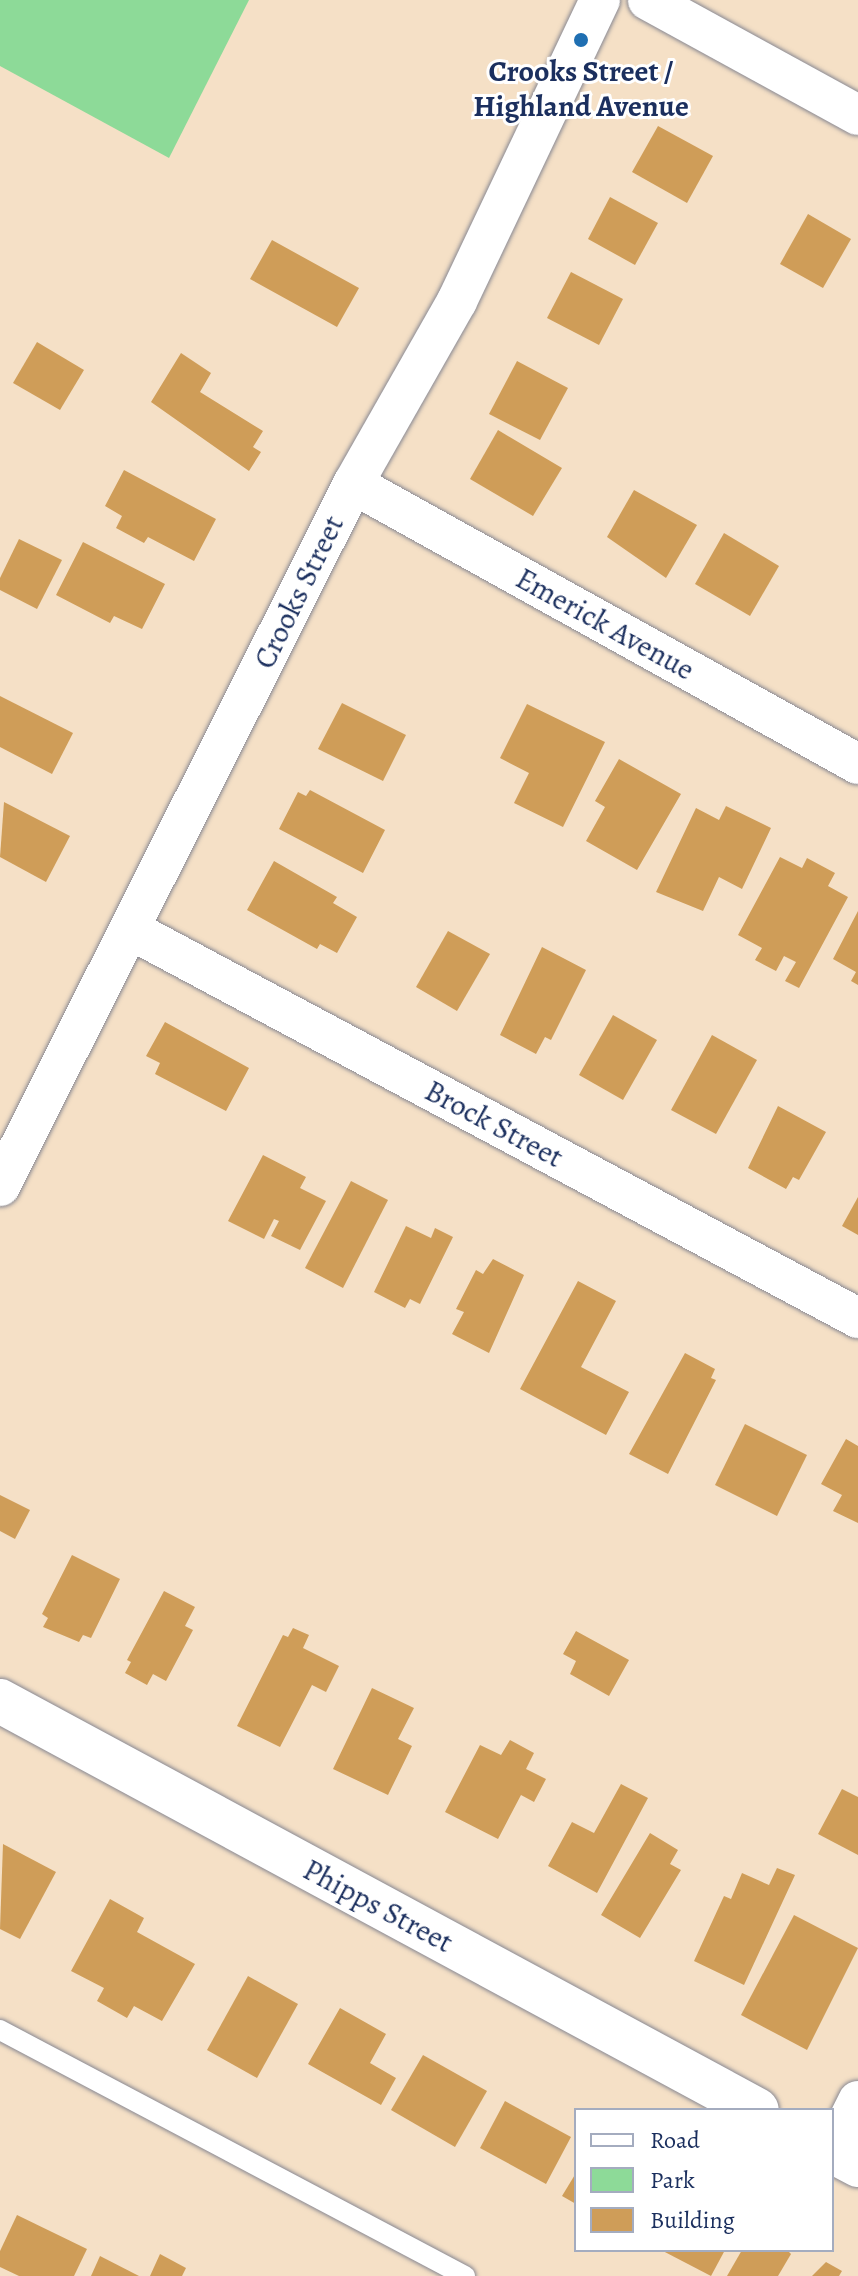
<!DOCTYPE html>
<style>
body{margin:0}
#map{position:relative;width:858px;height:2276px;overflow:hidden;background:#f5e0c6;font-family:Alegreya,serif}
div>[style]{position:absolute}
[style*='--x']{left:calc(var(--x)*1px);top:calc(var(--y)*1px);width:calc(var(--w)*1px);rotate:calc(var(--a)*1deg)}
.green>*{inset:0;background:#8dda98}
.building>*{inset:0;background:#cf9d58}
.roads{filter:drop-shadow(0 0 2px #888892) drop-shadow(0 0 2px #888892)}
.service>*{height:20px;margin:-10px;padding:0 10px;transform-origin:10px;border-radius:10px;background:#fff}
.minor>*{height:40px;margin:-20px;padding:0 20px;transform-origin:20px;border-radius:20px;background:#fff}
.secondary>*{height:44px;margin:-22px;padding:0 22px;transform-origin:22px;border-radius:22px;background:#fff}
.dots>*{width:22px;height:22px;translate:-50% -50%;box-sizing:border-box;border:4px solid #fff;border-radius:50%}
span{translate:-50% -50%;white-space:nowrap;text-align:center;line-height:1.15;-webkit-text-stroke:6px #fff;paint-order:stroke}
.poi-label{font-size:30px;color:#1b2f5e;font-weight:700}
.street-label{font-size:30px;color:#1b2f5e}
.legend{position:absolute;left:574px;top:2108px;width:260px;height:144px;box-sizing:border-box;background:#fff;border:2px solid #a4acbf;margin:0;padding:10px 14px;list-style:none;font-size:24px;color:#1b2f5e}
.legend li{display:flex;align-items:center;gap:16px;height:40px}
.legend b{width:40px;border:2px solid #a4acbf}
</style>
<div id="map">
<div class="green">
<i style="clip-path:polygon(0 0,249px 0,169px 158px,0 66px)"></i>
</div>
<div class="building">
<i style="clip-path:polygon(658px 126px,713px 156px,687px 203px,632px 172px)"></i>
<i style="clip-path:polygon(610px 197px,658px 223px,635px 265px,588px 239px)"></i>
<i style="clip-path:polygon(808px 214px,851px 239px,823px 288px,780px 264px)"></i>
<i style="clip-path:polygon(272px 240px,359px 288px,337px 327px,250px 279px)"></i>
<i style="clip-path:polygon(571px 272px,623px 299px,599px 345px,547px 318px)"></i>
<i style="clip-path:polygon(37px 342px,84px 370px,60px 410px,13px 383px)"></i>
<i style="clip-path:polygon(181px 353px,211px 373px,200px 392px,263px 431px,253px 447px,261px 452px,249px 471px,151px 402px)"></i>
<i style="clip-path:polygon(517px 361px,568px 388px,540px 440px,489px 414px)"></i>
<i style="clip-path:polygon(498px 430px,562px 468px,533px 516px,470px 479px)"></i>
<i style="clip-path:polygon(124px 470px,216px 519px,194px 561px,148px 537px,144px 543px,116px 528px,122px 516px,105px 506px)"></i>
<i style="clip-path:polygon(634px 490px,697px 525px,666px 578px,607px 537px)"></i>
<i style="clip-path:polygon(724px 533px,779px 566px,750px 616px,695px 584px)"></i>
<i style="clip-path:polygon(19px 539px,62px 560px,37px 609px,0 590px,0 578px)"></i>
<i style="clip-path:polygon(83px 542px,165px 584px,142px 629px,114px 616px,110px 623px,56px 595px)"></i>
<i style="clip-path:polygon(0 696px,73px 733px,52px 774px,0 747px)"></i>
<i style="clip-path:polygon(342px 703px,406px 735px,383px 781px,318px 749px)"></i>
<i style="clip-path:polygon(527px 704px,605px 742px,563px 827px,514px 803px,529px 773px,500px 758px)"></i>
<i style="clip-path:polygon(619px 759px,681px 794px,637px 870px,586px 841px,605px 807px,595px 801px)"></i>
<i style="clip-path:polygon(310px 790px,385px 830px,363px 873px,279px 829px,298px 792px,306px 796px)"></i>
<i style="clip-path:polygon(4px 802px,70px 836px,46px 882px,0 857px)"></i>
<i style="clip-path:polygon(726px 806px,771px 828px,742px 889px,719px 877px,703px 911px,656px 892px,696px 808px,719px 820px)"></i>
<i style="clip-path:polygon(780px 857px,802px 868px,807px 858px,835px 873px,828px 886px,848px 897px,799px 988px,785px 981px,796px 962px,784px 956px,776px 971px,755px 960px,762px 948px,738px 935px)"></i>
<i style="clip-path:polygon(274px 861px,337px 897px,333px 903px,357px 917px,337px 953px,320px 944px,317px 949px,247px 910px)"></i>
<i style="clip-path:polygon(858px 911px,858px 985px,851px 981px,856px 972px,833px 959px)"></i>
<i style="clip-path:polygon(448px 931px,490px 954px,457px 1011px,416px 987px)"></i>
<i style="clip-path:polygon(542px 947px,586px 970px,551px 1040px,545px 1037px,536px 1054px,500px 1035px)"></i>
<i style="clip-path:polygon(613px 1015px,657px 1040px,623px 1100px,579px 1075px)"></i>
<i style="clip-path:polygon(165px 1022px,249px 1068px,226px 1111px,155px 1074px,160px 1063px,146px 1056px)"></i>
<i style="clip-path:polygon(712px 1035px,757px 1060px,716px 1134px,671px 1110px)"></i>
<i style="clip-path:polygon(778px 1106px,826px 1132px,799px 1180px,793px 1177px,786px 1189px,748px 1168px)"></i>
<i style="clip-path:polygon(263px 1155px,306px 1177px,300px 1188px,326px 1201px,300px 1250px,271px 1236px,279px 1221px,274px 1219px,264px 1239px,228px 1221px)"></i>
<i style="clip-path:polygon(351px 1181px,388px 1200px,343px 1288px,305px 1268px)"></i>
<i style="clip-path:polygon(858px 1197px,858px 1235px,842px 1226px)"></i>
<i style="clip-path:polygon(406px 1226px,431px 1238px,435px 1228px,453px 1237px,420px 1304px,410px 1299px,405px 1308px,374px 1292px)"></i>
<i style="clip-path:polygon(493px 1259px,524px 1275px,489px 1353px,452px 1334px,464px 1312px,456px 1309px,476px 1270px,483px 1274px)"></i>
<i style="clip-path:polygon(578px 1281px,616px 1301px,581px 1367px,629px 1392px,606px 1435px,520px 1389px)"></i>
<i style="clip-path:polygon(685px 1353px,715px 1369px,711px 1378px,716px 1380px,668px 1474px,629px 1454px)"></i>
<i style="clip-path:polygon(745px 1424px,807px 1455px,777px 1516px,715px 1485px)"></i>
<i style="clip-path:polygon(846px 1439px,858px 1446px,858px 1523px,833px 1511px,842px 1495px,821px 1484px)"></i>
<i style="clip-path:polygon(0 1495px,30px 1510px,15px 1539px,0 1531px)"></i>
<i style="clip-path:polygon(72px 1555px,120px 1579px,91px 1638px,83px 1635px,79px 1642px,43px 1627px,48px 1618px,42px 1614px)"></i>
<i style="clip-path:polygon(164px 1591px,195px 1607px,185px 1626px,193px 1630px,166px 1681px,153px 1674px,147px 1685px,125px 1673px,131px 1662px,127px 1660px)"></i>
<i style="clip-path:polygon(293px 1628px,309px 1635px,303px 1648px,339px 1666px,326px 1692px,312px 1685px,280px 1747px,237px 1726px,283px 1635px,288px 1637px)"></i>
<i style="clip-path:polygon(576px 1631px,629px 1660px,609px 1696px,570px 1674px,576px 1661px,563px 1654px)"></i>
<i style="clip-path:polygon(372px 1688px,414px 1708px,398px 1739px,412px 1746px,388px 1795px,333px 1769px)"></i>
<i style="clip-path:polygon(510px 1740px,534px 1753px,526px 1769px,546px 1779px,534px 1802px,521px 1795px,498px 1839px,445px 1812px,480px 1745px,501px 1755px)"></i>
<i style="clip-path:polygon(621px 1784px,648px 1798px,597px 1893px,548px 1866px,572px 1822px,594px 1833px)"></i>
<i style="clip-path:polygon(842px 1789px,858px 1797px,858px 1855px,818px 1834px)"></i>
<i style="clip-path:polygon(650px 1833px,678px 1850px,670px 1864px,681px 1870px,640px 1938px,601px 1915px)"></i>
<i style="clip-path:polygon(3px 1844px,56px 1872px,20px 1939px,0 1929px)"></i>
<i style="clip-path:polygon(777px 1868px,795px 1875px,744px 1985px,694px 1961px,724px 1896px,731px 1899px,742px 1873px,769px 1885px)"></i>
<i style="clip-path:polygon(110px 1899px,144px 1918px,137px 1932px,195px 1964px,162px 2021px,134px 2006px,127px 2018px,97px 2001px,104px 1988px,71px 1971px)"></i>
<i style="clip-path:polygon(794px 1915px,858px 1948px,807px 2050px,741px 2015px)"></i>
<i style="clip-path:polygon(248px 1976px,298px 2004px,257px 2078px,207px 2050px)"></i>
<i style="clip-path:polygon(340px 2008px,386px 2034px,370px 2063px,396px 2078px,381px 2105px,308px 2064px)"></i>
<i style="clip-path:polygon(423px 2055px,487px 2091px,455px 2147px,391px 2110px)"></i>
<i style="clip-path:polygon(505px 2101px,571px 2137px,546px 2184px,480px 2148px)"></i>
<i style="clip-path:polygon(576px 2173px,576px 2204px,562px 2196px)"></i>
<i style="clip-path:polygon(17px 2215px,87px 2249px,74px 2276px,19px 2276px,0 2267px,0 2251px)"></i>
<i style="clip-path:polygon(661px 2250px,725px 2250px,711px 2276px)"></i>
<i style="clip-path:polygon(742px 2250px,787px 2250px,791px 2254px,778px 2276px,727px 2276px)"></i>
<i style="clip-path:polygon(160px 2254px,186px 2268px,182px 2276px,150px 2276px)"></i>
<i style="clip-path:polygon(100px 2256px,139px 2276px,91px 2276px)"></i>
<i style="clip-path:polygon(826px 2262px,842px 2271px,839px 2276px,812px 2276px)"></i>
</div>
<div class="roads">
<div class="service">
<i style="--x:0;--y:2030;--w:526;--a:27.88"></i>
</div>
<div class="minor">
<i style="--x:648;--y:0;--w:239;--a:28.7"></i>
<i style="--x:353;--y:484;--w:577;--a:29.01"></i>
<i style="--x:131;--y:930;--w:824;--a:28.09"></i>
<i style="--x:0;--y:1186;--w:786;--a:-63.3"></i>
<i style="--x:353;--y:484;--w:210;--a:-60.4"></i>
<i style="--x:457;--y:301;--w:333;--a:-64.6"></i>
<i style="--x:833;--y:2151;--w:56;--a:-63.4"></i>
</div>
<div class="secondary">
<i style="--x:0;--y:1701;--w:860;--a:28.38"></i>
<i style="--x:832;--y:2151;--w:30;--a:28"></i>
</div>
</div>
<div class="dots">
<i style="left:581px;top:40px;background:#1f6fb2"></i>
</div>
<div class="poi-label">
<span style="left:581px;top:88px">Crooks Street /<br>Highland Avenue</span>
</div>
<div class="street-label">
<span style="left:299px;top:592px;rotate:-64deg">Crooks Street</span>
<span style="left:605px;top:624px;rotate:29deg">Emerick Avenue</span>
<span style="left:494px;top:1124px;rotate:28deg">Brock Street</span>
<span style="left:378px;top:1906px;rotate:28deg">Phipps Street</span>
</div>
<ul class="legend">
<li><b style="height:10px;background:#fff"></b>Road</li>
<li><b style="height:22px;background:#8dda98"></b>Park</li>
<li><b style="height:22px;background:#cf9d58"></b>Building</li>
</ul>
</div>
